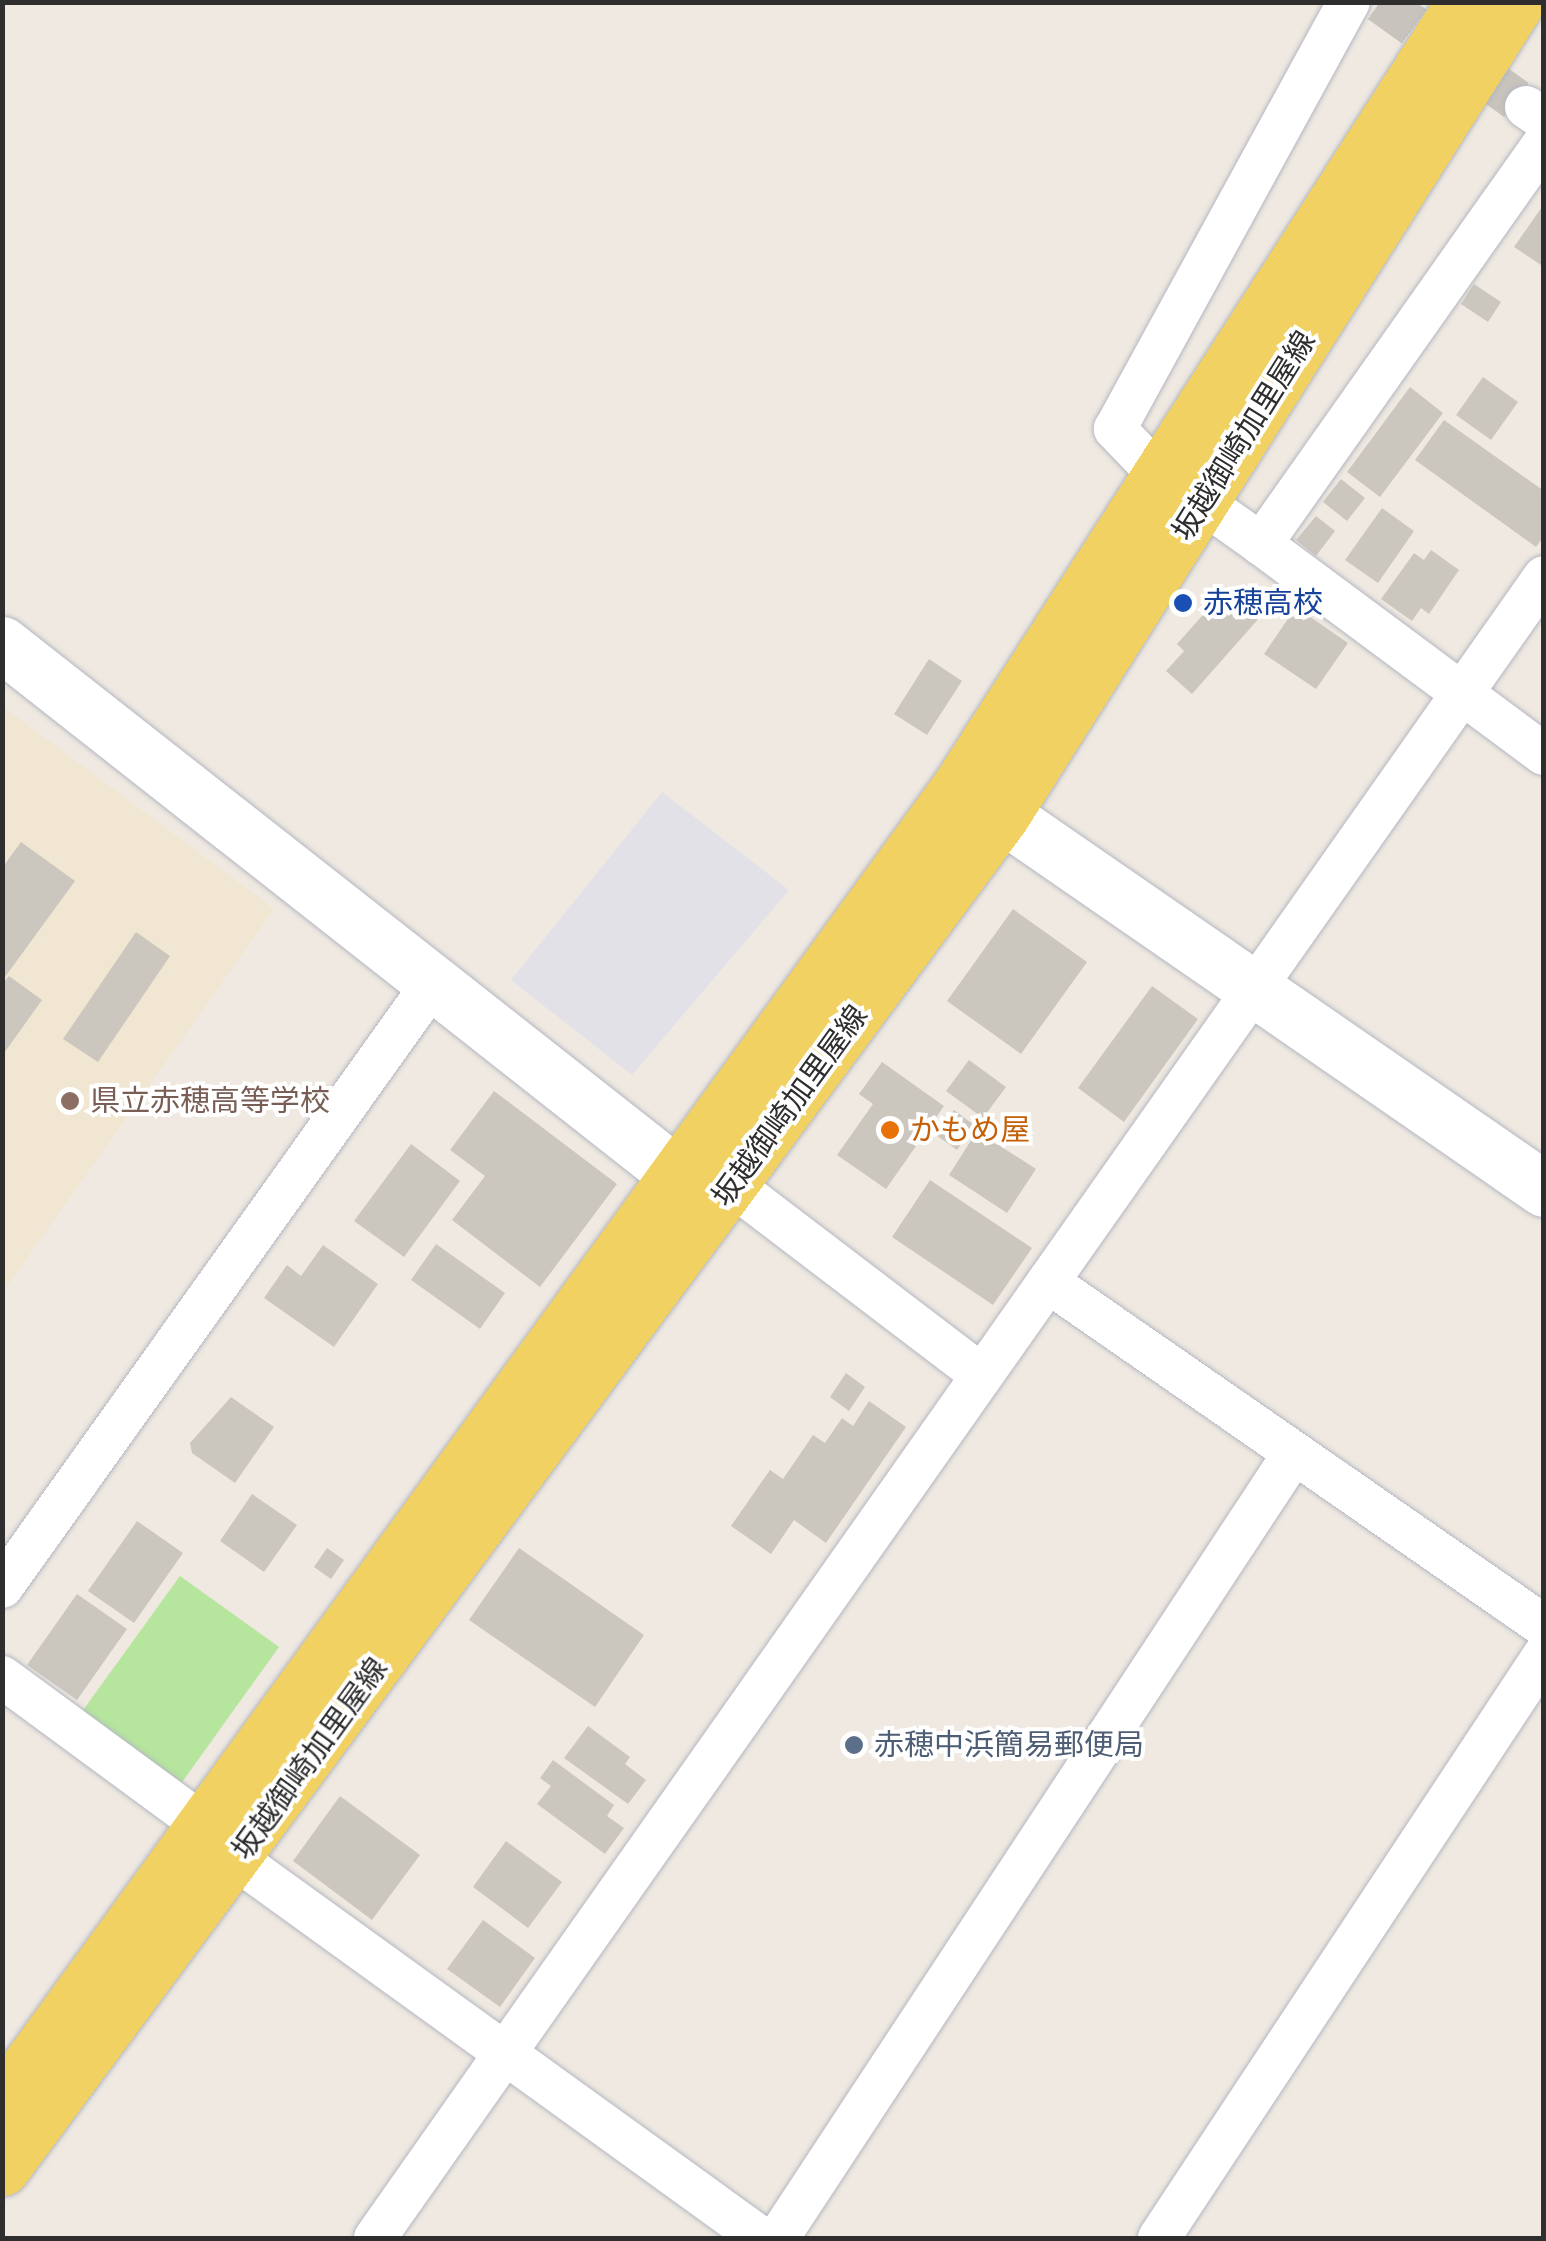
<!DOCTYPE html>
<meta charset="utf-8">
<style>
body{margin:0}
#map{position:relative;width:1546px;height:2241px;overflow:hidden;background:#efe9e1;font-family:Figtree,"Noto Sans JP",sans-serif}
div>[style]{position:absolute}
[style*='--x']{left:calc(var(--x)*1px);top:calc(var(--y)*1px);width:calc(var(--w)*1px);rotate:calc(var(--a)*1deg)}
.industrial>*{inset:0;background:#e3e1e8}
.education>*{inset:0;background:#f0e6d1}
.green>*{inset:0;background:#b6e59e}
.building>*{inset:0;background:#cbc7bf}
.street-tunnel>*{height:42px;margin-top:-21px;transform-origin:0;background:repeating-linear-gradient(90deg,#c8c4bd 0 42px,transparent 0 63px)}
.roads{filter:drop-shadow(0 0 2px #b4b7c1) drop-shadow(0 0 2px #b4b7c1)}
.street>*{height:42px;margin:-21px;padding:0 21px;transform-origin:21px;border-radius:21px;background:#fff}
.secondary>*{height:55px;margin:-27.5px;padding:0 27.5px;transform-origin:27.5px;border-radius:27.5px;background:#fff}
.primary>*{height:55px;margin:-27.5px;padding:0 27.5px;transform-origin:27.5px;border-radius:27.5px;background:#f2d163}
.dots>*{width:28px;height:28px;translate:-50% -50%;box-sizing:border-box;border:5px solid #fff;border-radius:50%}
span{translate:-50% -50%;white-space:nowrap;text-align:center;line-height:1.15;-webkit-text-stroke:8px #fff;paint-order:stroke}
.street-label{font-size:30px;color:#2e2e2e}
.transit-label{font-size:30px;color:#164399}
.left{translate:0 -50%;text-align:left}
.education-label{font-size:30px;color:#785e54}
.food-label{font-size:30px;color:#c56008}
.service-label{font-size:30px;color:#4e5e75}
.frame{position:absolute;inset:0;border:5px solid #2e2e2e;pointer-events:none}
</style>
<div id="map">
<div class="industrial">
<i style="clip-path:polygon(662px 792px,789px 890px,632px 1075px,511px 980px)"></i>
</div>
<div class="education">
<i style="clip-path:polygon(3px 707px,274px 909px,3px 1292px)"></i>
</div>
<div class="green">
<i style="clip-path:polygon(180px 1576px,279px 1647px,180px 1785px,81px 1713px)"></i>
</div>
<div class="building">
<i style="clip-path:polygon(1544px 204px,1544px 267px,1514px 247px)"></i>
<i style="clip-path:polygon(1474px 284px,1501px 302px,1488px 322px,1461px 304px)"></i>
<i style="clip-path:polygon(1483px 377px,1518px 402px,1491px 440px,1456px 415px)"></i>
<i style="clip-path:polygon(1410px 387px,1443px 413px,1380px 497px,1347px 472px)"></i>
<i style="clip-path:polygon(1444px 420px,1544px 491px,1544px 536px,1536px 547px,1415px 460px)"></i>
<i style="clip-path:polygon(1341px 479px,1365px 498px,1347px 521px,1323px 502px)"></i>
<i style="clip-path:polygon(1382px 508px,1414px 531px,1378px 583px,1345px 560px)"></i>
<i style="clip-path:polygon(1316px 516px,1335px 531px,1316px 556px,1296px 540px)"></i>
<i style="clip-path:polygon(1431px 550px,1459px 570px,1429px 614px,1421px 608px,1412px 621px,1381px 599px,1414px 553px,1424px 560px)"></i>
<i style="clip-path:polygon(1235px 593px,1261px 616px,1192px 694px,1166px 671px,1184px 651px,1177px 644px,1218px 598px,1225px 604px)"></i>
<i style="clip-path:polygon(1296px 607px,1348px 643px,1316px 689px,1264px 654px)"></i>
<i style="clip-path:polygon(929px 659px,962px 681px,927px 735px,894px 714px)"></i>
<i style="clip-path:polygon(21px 842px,75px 881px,2px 981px,2px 868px)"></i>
<i style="clip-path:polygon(1013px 909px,1087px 962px,1021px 1054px,947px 1001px)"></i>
<i style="clip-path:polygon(136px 932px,170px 956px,98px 1062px,63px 1039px)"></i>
<i style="clip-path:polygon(9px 976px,42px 1000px,2px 1056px,2px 984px)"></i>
<i style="clip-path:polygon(1152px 986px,1198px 1019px,1124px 1122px,1078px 1088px)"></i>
<i style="clip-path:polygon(969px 1060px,1006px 1087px,983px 1118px,946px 1091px)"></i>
<i style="clip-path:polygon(882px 1062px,944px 1106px,886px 1189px,837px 1155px,873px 1104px,859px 1094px)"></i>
<i style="clip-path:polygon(494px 1091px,617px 1184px,540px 1287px,452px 1220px,485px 1176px,450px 1150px)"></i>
<i style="clip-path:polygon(954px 1110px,974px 1125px,957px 1150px,936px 1135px)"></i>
<i style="clip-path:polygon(977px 1131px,1036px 1169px,1007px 1213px,949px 1175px)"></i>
<i style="clip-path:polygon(411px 1144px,460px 1181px,404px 1257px,354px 1221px)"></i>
<i style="clip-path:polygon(930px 1180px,1032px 1248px,993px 1305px,892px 1237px)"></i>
<i style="clip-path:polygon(436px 1244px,505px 1293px,480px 1329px,411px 1280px)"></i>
<i style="clip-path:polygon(323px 1245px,378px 1284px,334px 1347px,264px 1298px,287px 1265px,301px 1276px)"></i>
<i style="clip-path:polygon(846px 1373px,865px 1387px,849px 1411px,830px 1397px)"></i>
<i style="clip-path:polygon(231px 1397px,274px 1427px,235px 1483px,192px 1453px,190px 1443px)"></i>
<i style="clip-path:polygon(869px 1401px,906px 1427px,826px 1543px,794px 1520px,771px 1554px,731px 1526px,770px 1470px,783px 1479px,813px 1435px,825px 1443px,842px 1418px,853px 1426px)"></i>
<i style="clip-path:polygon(252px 1494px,297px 1525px,264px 1572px,220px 1541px)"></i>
<i style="clip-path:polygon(137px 1521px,183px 1553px,134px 1623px,88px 1591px)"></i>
<i style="clip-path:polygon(327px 1548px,344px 1560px,331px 1579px,314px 1567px)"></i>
<i style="clip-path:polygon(519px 1548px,644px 1635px,595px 1707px,469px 1620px)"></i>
<i style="clip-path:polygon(77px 1594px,127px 1629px,77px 1700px,27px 1665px)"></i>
<i style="clip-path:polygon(588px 1726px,630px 1757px,625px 1764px,646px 1780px,628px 1804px,564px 1758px)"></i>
<i style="clip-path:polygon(553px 1760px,614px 1805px,607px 1816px,624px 1828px,605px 1854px,537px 1804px,551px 1786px,540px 1778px)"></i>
<i style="clip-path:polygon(340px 1796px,420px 1855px,372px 1920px,293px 1861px)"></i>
<i style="clip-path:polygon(506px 1841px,562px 1882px,528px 1928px,473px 1887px)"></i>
<i style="clip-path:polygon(483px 1920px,535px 1958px,500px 2007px,447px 1969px)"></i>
</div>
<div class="street-tunnel">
<i style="--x:1380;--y:2;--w:180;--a:35.7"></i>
</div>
<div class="roads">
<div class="street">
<i style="--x:1526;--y:107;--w:22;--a:34"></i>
<i style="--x:1544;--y:143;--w:491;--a:125.2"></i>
<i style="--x:1261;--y:544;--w:352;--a:36.6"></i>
<i style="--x:1159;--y:475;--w:64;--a:-133.7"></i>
<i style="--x:1115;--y:429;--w:487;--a:-61.3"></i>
<i style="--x:1202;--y:502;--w:72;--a:35.4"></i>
<i style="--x:732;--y:1185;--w:313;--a:37.3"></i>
<i style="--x:1048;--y:1282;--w:604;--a:34.74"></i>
<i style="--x:2;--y:1587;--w:742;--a:-54.49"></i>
<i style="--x:2;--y:1677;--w:253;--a:36.3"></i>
<i style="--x:236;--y:1859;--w:648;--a:35.83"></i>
<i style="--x:375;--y:2238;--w:2031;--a:-54.86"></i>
<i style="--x:778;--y:2238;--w:939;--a:-56.68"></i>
<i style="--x:1159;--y:2238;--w:699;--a:-56.56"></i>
</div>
<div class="secondary">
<i style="--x:2;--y:644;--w:856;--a:38.17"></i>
<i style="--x:675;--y:1173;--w:51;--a:12.4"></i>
<i style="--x:962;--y:787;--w:707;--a:34.63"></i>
</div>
<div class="primary">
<i style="--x:2;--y:2103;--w:1629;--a:-53.97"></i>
<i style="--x:960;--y:786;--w:932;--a:-57.26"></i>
<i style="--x:2;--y:2168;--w:1682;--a:-53.53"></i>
<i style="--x:1002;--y:815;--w:962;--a:-57.65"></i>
</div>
</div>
<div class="dots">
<i style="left:1183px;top:603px;background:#1a4fb4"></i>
<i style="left:70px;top:1101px;background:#8d6e63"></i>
<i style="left:890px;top:1130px;background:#e8710a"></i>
<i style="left:854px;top:1745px;background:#5c6f8a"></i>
</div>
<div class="street-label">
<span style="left:1244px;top:436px;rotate:-58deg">坂越御崎加里屋線</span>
<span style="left:790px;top:1106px;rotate:-54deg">坂越御崎加里屋線</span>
<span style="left:310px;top:1759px;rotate:-54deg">坂越御崎加里屋線</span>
</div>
<div class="transit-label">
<span class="left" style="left:1203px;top:603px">赤穂高校</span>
</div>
<div class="education-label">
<span class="left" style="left:90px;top:1101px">県立赤穂高等学校</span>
</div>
<div class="food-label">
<span class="left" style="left:910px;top:1130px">かもめ屋</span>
</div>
<div class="service-label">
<span class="left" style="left:874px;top:1745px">赤穂中浜簡易郵便局</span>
</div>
<div class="frame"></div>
</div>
